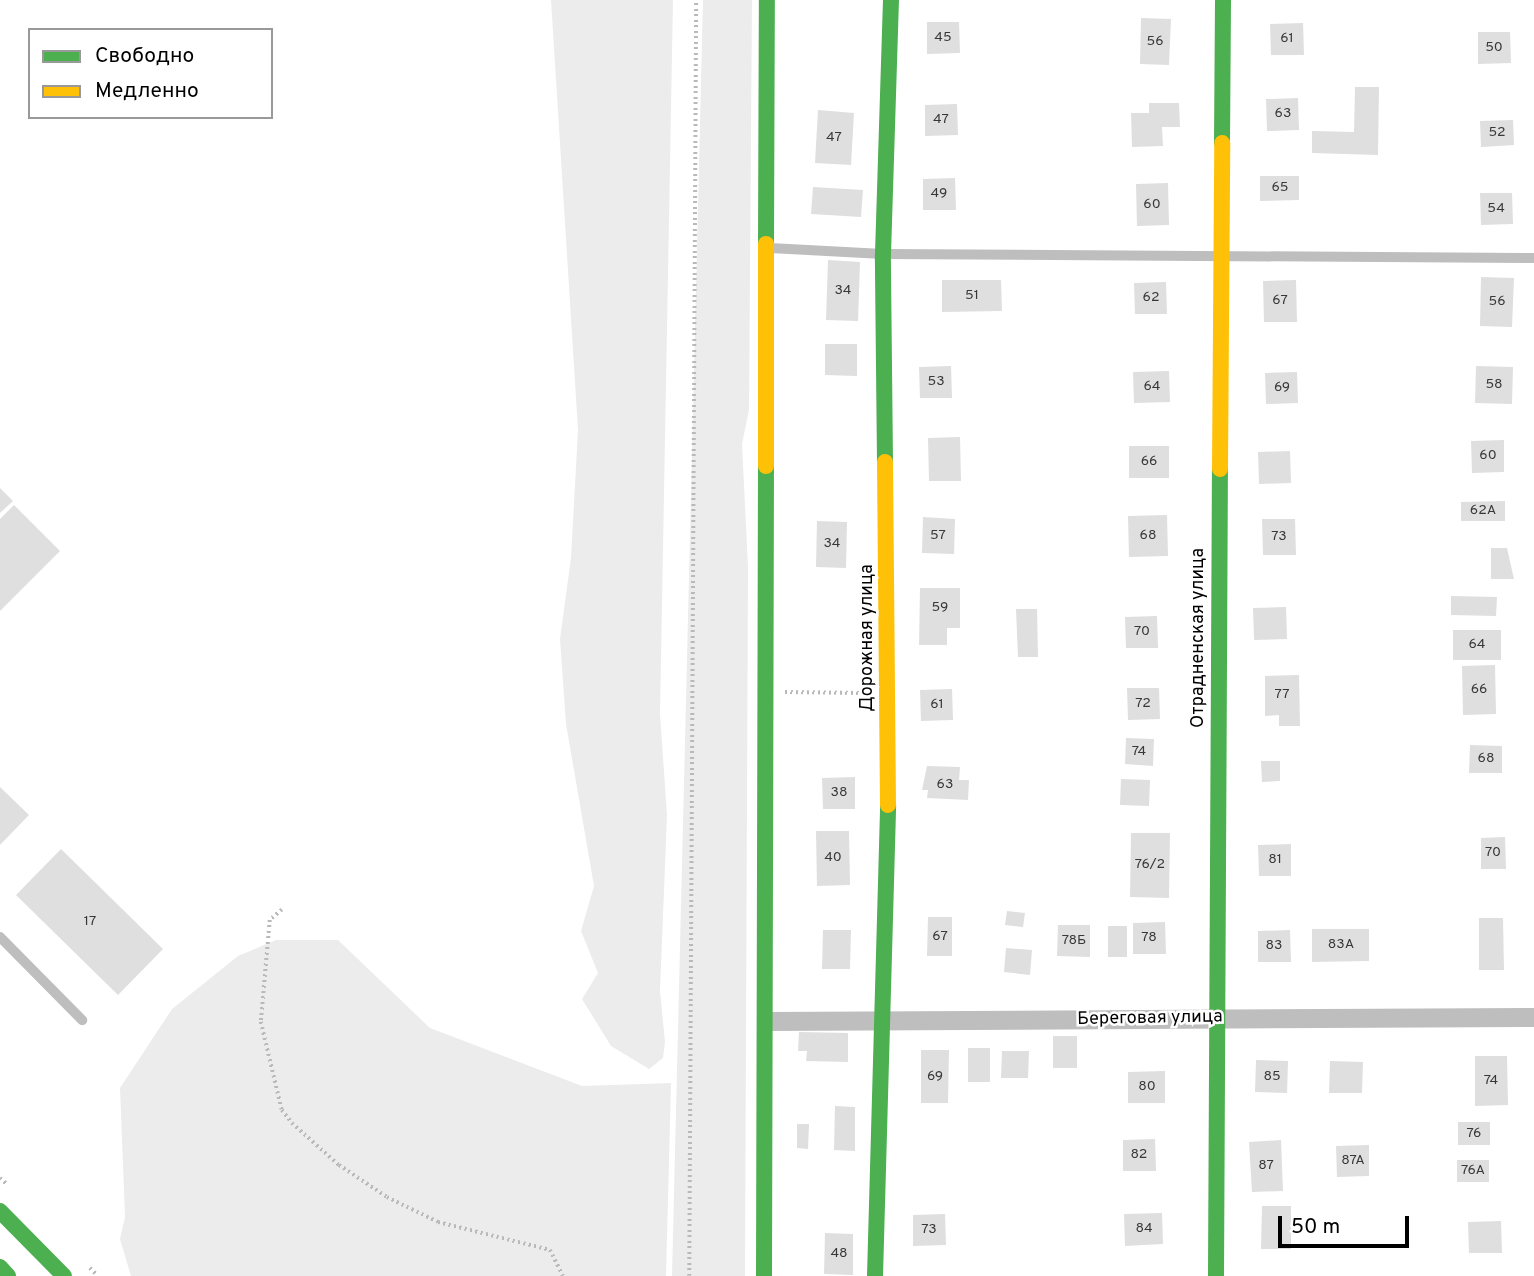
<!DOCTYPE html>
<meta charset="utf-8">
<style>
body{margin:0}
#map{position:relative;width:1534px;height:1276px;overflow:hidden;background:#fff;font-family:Overpass,sans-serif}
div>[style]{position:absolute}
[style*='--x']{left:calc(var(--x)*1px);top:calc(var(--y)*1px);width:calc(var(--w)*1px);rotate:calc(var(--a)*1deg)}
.green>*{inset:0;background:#ececec}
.building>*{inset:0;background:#dfdfdf}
.path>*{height:3.5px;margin-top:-1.75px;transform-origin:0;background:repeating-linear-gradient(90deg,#b9b9b9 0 2px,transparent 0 5.5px)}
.lane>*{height:10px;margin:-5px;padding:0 5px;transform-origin:5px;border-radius:5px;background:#bebebe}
.street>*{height:19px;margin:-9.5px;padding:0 9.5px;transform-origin:9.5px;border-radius:9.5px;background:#bebebe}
.fast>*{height:16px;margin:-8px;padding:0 8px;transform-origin:8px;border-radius:8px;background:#4caf50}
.slow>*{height:16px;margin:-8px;padding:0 8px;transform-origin:8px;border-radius:8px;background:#ffc107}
span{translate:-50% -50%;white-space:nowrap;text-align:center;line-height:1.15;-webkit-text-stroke:5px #fff;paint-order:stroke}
.number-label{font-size:14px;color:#383838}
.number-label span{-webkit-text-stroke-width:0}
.street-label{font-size:18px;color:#000}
.legend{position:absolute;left:28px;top:28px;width:245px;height:91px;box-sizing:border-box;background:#fff;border:2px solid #999;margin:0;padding:9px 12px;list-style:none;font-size:21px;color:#000}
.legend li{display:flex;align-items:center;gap:14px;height:35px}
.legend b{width:35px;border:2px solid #999}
.scale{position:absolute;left:1278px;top:1216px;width:131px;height:32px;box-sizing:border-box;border:4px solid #000;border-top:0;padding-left:9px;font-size:21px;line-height:24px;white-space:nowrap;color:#000;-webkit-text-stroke:5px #fff;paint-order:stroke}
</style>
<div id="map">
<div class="green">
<i style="clip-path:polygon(551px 0,673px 0,660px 714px,667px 815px,660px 991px,665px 1042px,663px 1058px,649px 1069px,611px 1046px,582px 999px,598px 973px,581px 931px,594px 886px,566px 724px,560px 639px,571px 558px,578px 430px)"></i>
<i style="clip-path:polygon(703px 0,752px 0,749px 410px,742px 444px,748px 567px,745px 1276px,672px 1276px)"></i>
<i style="clip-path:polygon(276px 940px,338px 940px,430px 1028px,582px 1086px,671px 1083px,666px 1276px,131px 1276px,120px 1239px,125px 1217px,120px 1088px,172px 1009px,238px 956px)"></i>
</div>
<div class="building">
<i style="clip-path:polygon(1141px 18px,1171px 19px,1169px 65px,1140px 64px)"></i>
<i style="clip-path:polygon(927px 22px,959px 22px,960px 53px,927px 54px)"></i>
<i style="clip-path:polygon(1303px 23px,1304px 55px,1271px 55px,1270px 24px)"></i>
<i style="clip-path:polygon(1478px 32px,1510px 32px,1511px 63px,1478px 64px)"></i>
<i style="clip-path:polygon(1355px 87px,1379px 87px,1378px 155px,1312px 153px,1312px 131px,1354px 132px)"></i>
<i style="clip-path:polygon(1298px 98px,1299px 130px,1267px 131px,1266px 99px)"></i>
<i style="clip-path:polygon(1149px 103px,1179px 103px,1180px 127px,1162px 127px,1163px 146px,1132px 147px,1131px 113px,1149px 113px)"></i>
<i style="clip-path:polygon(957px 104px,958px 135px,925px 136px,925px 105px)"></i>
<i style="clip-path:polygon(818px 110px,854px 113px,851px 165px,815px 163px)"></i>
<i style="clip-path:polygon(1513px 120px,1514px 145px,1481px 147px,1480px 121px)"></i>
<i style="clip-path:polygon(1260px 176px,1299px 176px,1299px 200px,1260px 201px)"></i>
<i style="clip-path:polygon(955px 178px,956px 210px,923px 210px,923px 179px)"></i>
<i style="clip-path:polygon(1168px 183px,1169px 225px,1137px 226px,1136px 184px)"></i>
<i style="clip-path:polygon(813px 187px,863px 190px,861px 217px,811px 214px)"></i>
<i style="clip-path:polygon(1480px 193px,1512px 193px,1513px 224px,1481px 225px)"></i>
<i style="clip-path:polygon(828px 260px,860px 262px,858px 321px,826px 320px)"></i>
<i style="clip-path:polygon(1481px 277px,1514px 278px,1512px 327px,1480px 326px)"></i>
<i style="clip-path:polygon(942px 280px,1001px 280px,1002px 311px,942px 312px)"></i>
<i style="clip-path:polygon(1296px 280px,1297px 322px,1264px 322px,1263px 281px)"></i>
<i style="clip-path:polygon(1166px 282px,1167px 314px,1135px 314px,1134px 283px)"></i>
<i style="clip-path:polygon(825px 344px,857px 344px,857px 376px,825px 375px)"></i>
<i style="clip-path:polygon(951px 366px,952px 398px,920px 398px,919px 367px)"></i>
<i style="clip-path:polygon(1476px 366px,1513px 367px,1512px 404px,1475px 403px)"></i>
<i style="clip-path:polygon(1169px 371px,1170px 402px,1134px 403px,1133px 372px)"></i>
<i style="clip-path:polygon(1297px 372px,1298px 403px,1266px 404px,1265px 373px)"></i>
<i style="clip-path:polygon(960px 437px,961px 481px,929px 481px,928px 438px)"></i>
<i style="clip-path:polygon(1504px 440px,1504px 472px,1472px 473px,1471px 441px)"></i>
<i style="clip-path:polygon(1129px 446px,1169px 446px,1169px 478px,1129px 478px)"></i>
<i style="clip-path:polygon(1290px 451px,1291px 483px,1259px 484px,1258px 452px)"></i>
<i style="clip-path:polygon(0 488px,13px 501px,0 513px)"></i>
<i style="clip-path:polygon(1505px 501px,1505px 521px,1461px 521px,1461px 502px)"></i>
<i style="clip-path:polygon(14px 505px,60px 551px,0 611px,0 519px)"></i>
<i style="clip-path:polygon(1167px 515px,1168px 556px,1129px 557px,1128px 516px)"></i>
<i style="clip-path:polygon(923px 517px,955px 519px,954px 554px,922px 553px)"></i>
<i style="clip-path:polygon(1262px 519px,1295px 519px,1296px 555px,1263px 555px)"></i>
<i style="clip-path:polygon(817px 521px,847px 522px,846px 568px,816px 567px)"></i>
<i style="clip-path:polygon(1491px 548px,1507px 548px,1514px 579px,1491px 579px)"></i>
<i style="clip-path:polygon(920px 588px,960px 588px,960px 628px,947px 628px,947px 645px,919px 645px)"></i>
<i style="clip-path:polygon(1451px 596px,1497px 597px,1496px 616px,1451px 615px)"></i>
<i style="clip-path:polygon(1286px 607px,1287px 639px,1254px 640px,1253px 608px)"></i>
<i style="clip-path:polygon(1016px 609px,1037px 609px,1038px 657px,1018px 657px)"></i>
<i style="clip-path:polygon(1157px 616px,1158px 648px,1126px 648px,1125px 617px)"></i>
<i style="clip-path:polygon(1453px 630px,1501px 630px,1501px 660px,1453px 660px)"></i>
<i style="clip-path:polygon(1495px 665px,1496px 714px,1463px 715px,1462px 666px)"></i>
<i style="clip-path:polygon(1299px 675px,1300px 726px,1279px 726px,1279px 715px,1265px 716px,1265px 676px)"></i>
<i style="clip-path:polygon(1127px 688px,1159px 688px,1160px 719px,1128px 720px)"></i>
<i style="clip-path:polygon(952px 689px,953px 720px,921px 721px,920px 690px)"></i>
<i style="clip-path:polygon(1126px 738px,1154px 739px,1153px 766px,1125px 764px)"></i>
<i style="clip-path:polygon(1470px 745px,1502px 746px,1502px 773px,1469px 773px)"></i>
<i style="clip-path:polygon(1261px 761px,1280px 761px,1280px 781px,1262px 782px)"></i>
<i style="clip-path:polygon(927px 766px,960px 767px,959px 780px,969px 780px,968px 800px,927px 798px,928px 790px,922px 790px)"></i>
<i style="clip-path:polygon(855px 777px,855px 809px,823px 809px,822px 778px)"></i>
<i style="clip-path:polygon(1121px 779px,1150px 780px,1149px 806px,1120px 805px)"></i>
<i style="clip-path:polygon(0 787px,29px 815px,0 845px)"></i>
<i style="clip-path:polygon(816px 831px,849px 831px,850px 885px,817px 886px)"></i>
<i style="clip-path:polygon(1131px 833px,1170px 833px,1169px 898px,1130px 897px)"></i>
<i style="clip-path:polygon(1505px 837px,1506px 869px,1481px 869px,1481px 838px)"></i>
<i style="clip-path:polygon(1291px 844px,1291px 876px,1259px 876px,1258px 845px)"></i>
<i style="clip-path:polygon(61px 849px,163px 949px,118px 995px,16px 895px)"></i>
<i style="clip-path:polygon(1007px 911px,1025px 913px,1023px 927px,1005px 925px)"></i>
<i style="clip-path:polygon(928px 917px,952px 917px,952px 956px,927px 956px)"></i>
<i style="clip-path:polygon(1479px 918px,1503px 918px,1504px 970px,1479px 970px)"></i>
<i style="clip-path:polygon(1165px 922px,1166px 954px,1133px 954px,1133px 923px)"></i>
<i style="clip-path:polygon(1058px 925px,1090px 925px,1090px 957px,1057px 956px)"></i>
<i style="clip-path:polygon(1108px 926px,1127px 926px,1127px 957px,1108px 957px)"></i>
<i style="clip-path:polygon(1312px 929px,1369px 929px,1369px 961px,1312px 962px)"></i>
<i style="clip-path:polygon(823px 930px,851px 930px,850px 969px,822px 969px)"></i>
<i style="clip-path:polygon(1290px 930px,1291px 962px,1258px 962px,1258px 931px)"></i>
<i style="clip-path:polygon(1006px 948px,1032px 950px,1030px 975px,1004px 972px)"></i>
<i style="clip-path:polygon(799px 1032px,848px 1033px,848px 1062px,806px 1061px,807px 1051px,798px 1051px)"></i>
<i style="clip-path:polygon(1053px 1036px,1077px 1036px,1077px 1068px,1053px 1068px)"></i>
<i style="clip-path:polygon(968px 1048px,990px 1048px,990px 1082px,968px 1082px)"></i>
<i style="clip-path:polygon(921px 1050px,949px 1050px,948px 1103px,921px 1103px)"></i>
<i style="clip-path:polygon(1002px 1051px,1029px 1051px,1028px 1078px,1001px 1078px)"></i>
<i style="clip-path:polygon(1475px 1056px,1507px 1056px,1508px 1105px,1475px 1106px)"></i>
<i style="clip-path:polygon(1256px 1060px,1288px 1061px,1287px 1093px,1255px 1092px)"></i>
<i style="clip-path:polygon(1330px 1061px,1363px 1062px,1362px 1093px,1329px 1093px)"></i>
<i style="clip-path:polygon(1165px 1071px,1165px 1103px,1128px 1103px,1128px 1072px)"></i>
<i style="clip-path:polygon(835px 1106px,855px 1107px,855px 1151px,834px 1150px)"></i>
<i style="clip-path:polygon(1458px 1122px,1490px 1122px,1490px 1145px,1458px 1145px)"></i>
<i style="clip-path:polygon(797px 1124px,809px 1124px,808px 1149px,797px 1148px)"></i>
<i style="clip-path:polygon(1155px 1139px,1156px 1171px,1123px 1171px,1123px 1140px)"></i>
<i style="clip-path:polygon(1281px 1140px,1283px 1191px,1252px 1192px,1249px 1142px)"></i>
<i style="clip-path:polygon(1369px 1145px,1369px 1176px,1337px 1177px,1336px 1146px)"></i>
<i style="clip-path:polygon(1457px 1160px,1489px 1160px,1489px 1182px,1457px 1182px)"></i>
<i style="clip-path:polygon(1262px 1206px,1291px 1206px,1291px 1249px,1261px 1249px)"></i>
<i style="clip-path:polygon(1162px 1213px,1163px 1244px,1125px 1246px,1124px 1214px)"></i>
<i style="clip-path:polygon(945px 1214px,946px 1245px,913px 1246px,913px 1215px)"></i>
<i style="clip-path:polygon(1501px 1221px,1502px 1253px,1469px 1253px,1468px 1222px)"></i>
<i style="clip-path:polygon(825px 1233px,853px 1234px,853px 1275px,824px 1274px)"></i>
</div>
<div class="path">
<i style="--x:785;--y:692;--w:80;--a:0.7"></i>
<i style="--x:282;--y:910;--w:16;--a:140"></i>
<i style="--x:270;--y:920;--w:102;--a:95"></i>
<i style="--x:261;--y:1022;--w:90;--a:76.6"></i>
<i style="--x:282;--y:1110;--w:16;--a:52"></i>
<i style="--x:292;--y:1123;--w:63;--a:41.8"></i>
<i style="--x:339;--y:1165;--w:58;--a:33.7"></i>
<i style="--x:387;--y:1197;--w:57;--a:26.1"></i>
<i style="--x:438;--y:1222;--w:115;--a:14"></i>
<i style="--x:550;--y:1250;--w:29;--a:63"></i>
<i style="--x:0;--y:1178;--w:11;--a:41"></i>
<i style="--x:90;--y:1268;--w:11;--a:45"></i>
<i style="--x:689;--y:1276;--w:1276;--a:-89.69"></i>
</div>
<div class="lane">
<i style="--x:770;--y:248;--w:113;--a:3"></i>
<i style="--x:883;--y:254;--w:651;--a:0.35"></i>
<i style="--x:0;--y:937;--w:117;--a:45.3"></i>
</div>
<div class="street">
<i style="--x:766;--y:1021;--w:768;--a:-0.3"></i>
</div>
<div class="fast">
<i style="--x:1222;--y:143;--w:143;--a:-89.6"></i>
<i style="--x:766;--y:244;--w:244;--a:-89.8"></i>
<i style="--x:885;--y:462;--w:208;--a:-90.6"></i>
<i style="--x:883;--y:254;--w:254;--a:-88.2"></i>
<i style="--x:0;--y:1211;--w:91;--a:45.4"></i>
<i style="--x:0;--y:1267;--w:12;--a:48"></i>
<i style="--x:764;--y:1276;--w:810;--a:-89.86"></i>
<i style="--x:875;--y:1276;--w:471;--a:-88.4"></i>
<i style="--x:1216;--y:1276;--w:807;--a:-89.72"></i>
</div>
<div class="slow">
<i style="--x:885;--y:462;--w:343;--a:89.5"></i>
<i style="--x:766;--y:466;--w:222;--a:-90"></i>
<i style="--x:1220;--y:469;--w:326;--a:-89.6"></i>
</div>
<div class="number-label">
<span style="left:943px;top:38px">45</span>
<span style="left:1287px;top:39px">61</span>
<span style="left:1155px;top:42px">56</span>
<span style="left:1494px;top:48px">50</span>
<span style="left:1283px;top:114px">63</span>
<span style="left:941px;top:120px">47</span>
<span style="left:1497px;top:133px">52</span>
<span style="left:834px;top:138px">47</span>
<span style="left:1280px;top:188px">65</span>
<span style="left:939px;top:194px">49</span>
<span style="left:1152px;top:205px">60</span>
<span style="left:1496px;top:209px">54</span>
<span style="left:843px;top:291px">34</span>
<span style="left:972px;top:296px">51</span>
<span style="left:1151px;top:298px">62</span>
<span style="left:1280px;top:301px">67</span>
<span style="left:1497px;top:302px">56</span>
<span style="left:936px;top:382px">53</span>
<span style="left:1494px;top:385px">58</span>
<span style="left:1152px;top:387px">64</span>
<span style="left:1282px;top:388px">69</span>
<span style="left:1488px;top:456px">60</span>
<span style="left:1149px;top:462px">66</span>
<span style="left:1483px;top:511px">62А</span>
<span style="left:938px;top:536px">57</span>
<span style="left:1148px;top:536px">68</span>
<span style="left:1279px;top:537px">73</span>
<span style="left:832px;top:544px">34</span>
<span style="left:940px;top:608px">59</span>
<span style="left:1142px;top:632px">70</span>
<span style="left:1477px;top:645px">64</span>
<span style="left:1479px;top:690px">66</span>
<span style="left:1282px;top:695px">77</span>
<span style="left:1143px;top:704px">72</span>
<span style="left:937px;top:705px">61</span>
<span style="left:1139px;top:752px">74</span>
<span style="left:1486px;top:759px">68</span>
<span style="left:945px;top:785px">63</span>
<span style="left:839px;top:793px">38</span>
<span style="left:1493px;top:853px">70</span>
<span style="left:833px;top:858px">40</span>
<span style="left:1275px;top:860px">81</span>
<span style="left:1150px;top:865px">76/2</span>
<span style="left:90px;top:922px">17</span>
<span style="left:940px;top:937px">67</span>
<span style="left:1149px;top:938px">78</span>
<span style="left:1074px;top:941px">78Б</span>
<span style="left:1341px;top:945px">83А</span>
<span style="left:1274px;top:946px">83</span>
<span style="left:935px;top:1077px">69</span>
<span style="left:1272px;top:1077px">85</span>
<span style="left:1491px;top:1081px">74</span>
<span style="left:1147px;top:1087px">80</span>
<span style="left:1474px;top:1134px">76</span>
<span style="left:1139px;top:1155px">82</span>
<span style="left:1353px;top:1161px">87А</span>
<span style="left:1266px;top:1166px">87</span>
<span style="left:1473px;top:1171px">76А</span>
<span style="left:1144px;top:1229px">84</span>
<span style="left:929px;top:1230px">73</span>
<span style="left:839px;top:1254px">48</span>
</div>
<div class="street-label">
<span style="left:868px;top:638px;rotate:-90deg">Дорожная улица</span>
<span style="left:1199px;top:638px;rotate:-90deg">Отрадненская улица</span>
<span style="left:1150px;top:1019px;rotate:-1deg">Береговая улица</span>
</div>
<ul class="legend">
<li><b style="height:9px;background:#4caf50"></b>Свободно</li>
<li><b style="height:9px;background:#ffc107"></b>Медленно</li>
</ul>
<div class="scale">50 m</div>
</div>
